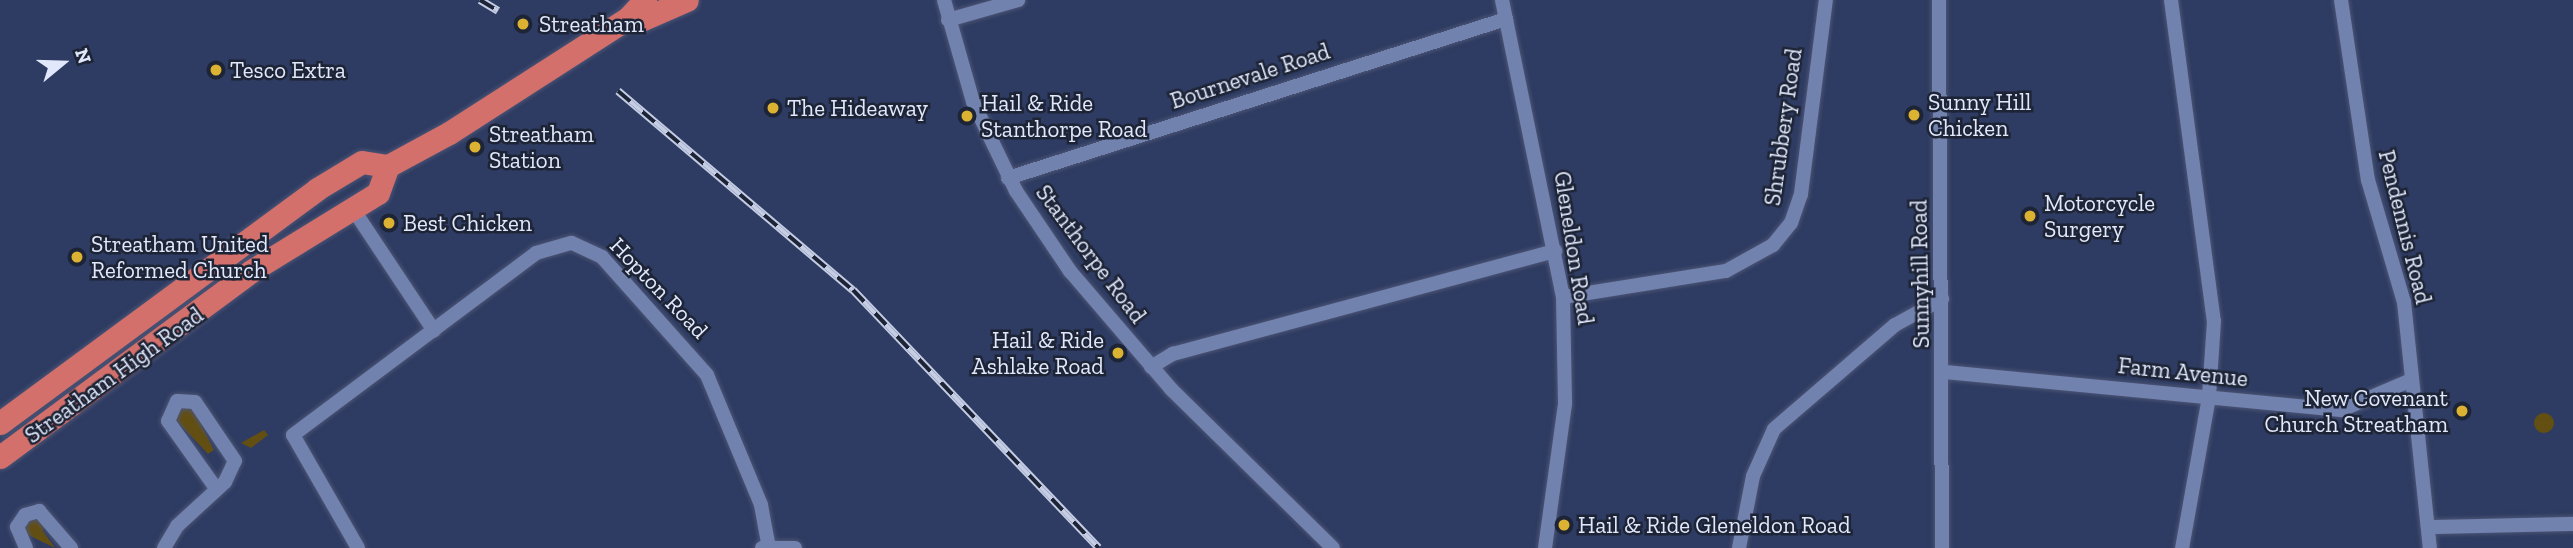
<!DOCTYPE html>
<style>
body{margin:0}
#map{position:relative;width:2573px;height:548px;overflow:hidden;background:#2e3b62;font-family:"Zilla Slab",serif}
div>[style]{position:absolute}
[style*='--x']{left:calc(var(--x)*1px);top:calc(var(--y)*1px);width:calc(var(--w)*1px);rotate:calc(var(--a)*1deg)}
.green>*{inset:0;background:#634f12}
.round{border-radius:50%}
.roads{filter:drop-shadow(0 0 2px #4c5575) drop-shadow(0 0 2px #4c5575)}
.minor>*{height:14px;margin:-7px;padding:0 7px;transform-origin:7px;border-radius:7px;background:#7282af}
.trunk>*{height:23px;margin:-11.5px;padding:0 11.5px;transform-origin:11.5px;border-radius:11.5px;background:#d4706c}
.rail>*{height:8px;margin-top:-4px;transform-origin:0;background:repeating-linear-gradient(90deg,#1d2435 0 16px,#c5cde4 0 32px);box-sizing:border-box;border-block:2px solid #c5cde4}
.dots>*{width:19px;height:19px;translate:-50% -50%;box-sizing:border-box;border:4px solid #1d2435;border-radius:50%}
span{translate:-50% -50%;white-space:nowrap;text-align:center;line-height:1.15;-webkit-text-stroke:5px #1d2435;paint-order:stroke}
.poi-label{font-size:23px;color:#e1e8fc}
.left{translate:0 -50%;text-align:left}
.right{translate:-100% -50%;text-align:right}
.street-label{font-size:23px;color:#e1e8fc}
.north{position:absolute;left:28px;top:28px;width:70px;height:70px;-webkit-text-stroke:5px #1d2435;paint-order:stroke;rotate:71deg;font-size:19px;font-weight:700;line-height:28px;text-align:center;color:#e1e8fc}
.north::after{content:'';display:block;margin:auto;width:24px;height:32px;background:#e1e8fc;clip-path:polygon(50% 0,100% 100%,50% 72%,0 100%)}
</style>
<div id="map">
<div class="green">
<i style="clip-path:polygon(191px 405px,214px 450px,208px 454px,173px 417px,177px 406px)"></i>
<i class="round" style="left:2534px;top:413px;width:20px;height:20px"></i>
<i style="clip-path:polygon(264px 430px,268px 435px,251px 448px,241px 443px)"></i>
<i style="clip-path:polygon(25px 515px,44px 521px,43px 531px,55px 548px,24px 533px)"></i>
</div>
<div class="roads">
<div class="minor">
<i style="--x:944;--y:0;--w:106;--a:74.1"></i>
<i style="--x:973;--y:102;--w:99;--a:64.2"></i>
<i style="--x:1016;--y:191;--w:97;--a:56"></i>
<i style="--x:1070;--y:271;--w:155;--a:49.4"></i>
<i style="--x:1171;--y:389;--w:227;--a:44.5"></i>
<i style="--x:1502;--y:0;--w:303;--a:78.4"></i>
<i style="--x:1563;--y:297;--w:107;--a:88.9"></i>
<i style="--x:1565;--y:404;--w:145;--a:97.9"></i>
<i style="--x:1939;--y:0;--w:548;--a:89.69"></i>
<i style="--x:2171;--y:0;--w:324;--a:82.4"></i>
<i style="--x:2214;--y:321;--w:76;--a:93.8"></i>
<i style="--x:2209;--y:397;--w:153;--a:100.1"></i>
<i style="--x:2341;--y:0;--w:182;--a:81.5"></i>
<i style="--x:2368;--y:180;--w:127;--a:73.6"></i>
<i style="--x:2404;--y:302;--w:247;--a:84"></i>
<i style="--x:948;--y:20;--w:73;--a:-15.9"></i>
<i style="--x:1008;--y:178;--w:523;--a:-17.71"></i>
<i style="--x:353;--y:209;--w:146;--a:56.4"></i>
<i style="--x:1563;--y:297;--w:165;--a:-9.1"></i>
<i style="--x:1726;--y:271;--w:54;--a:-29"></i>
<i style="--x:1773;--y:245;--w:28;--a:-51"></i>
<i style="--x:1791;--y:223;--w:31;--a:-71"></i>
<i style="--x:1801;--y:194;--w:196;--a:-82.7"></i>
<i style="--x:1151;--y:367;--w:26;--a:-31"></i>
<i style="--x:1173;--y:354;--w:396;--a:-15.1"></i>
<i style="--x:1945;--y:372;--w:398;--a:5.5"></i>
<i style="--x:2341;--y:410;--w:74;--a:-23.1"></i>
<i style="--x:2430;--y:527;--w:143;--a:-1.2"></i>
<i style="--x:26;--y:548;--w:23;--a:-113"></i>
<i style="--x:17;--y:527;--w:14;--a:-56"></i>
<i style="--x:25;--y:515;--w:15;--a:-16"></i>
<i style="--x:39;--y:511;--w:49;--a:49.1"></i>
<i style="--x:164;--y:548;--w:26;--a:-59"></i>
<i style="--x:177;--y:526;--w:65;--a:-42.5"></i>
<i style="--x:225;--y:482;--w:23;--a:-65"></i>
<i style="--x:235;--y:461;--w:71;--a:-124.1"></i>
<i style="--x:195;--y:402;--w:18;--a:-177"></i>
<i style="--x:177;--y:401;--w:22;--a:114"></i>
<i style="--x:168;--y:421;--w:81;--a:54.5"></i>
<i style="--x:358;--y:548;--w:130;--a:-119.9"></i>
<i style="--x:293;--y:435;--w:304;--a:-36.8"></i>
<i style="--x:536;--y:253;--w:37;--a:-16"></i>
<i style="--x:572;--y:243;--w:33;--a:25"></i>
<i style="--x:602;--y:257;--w:158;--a:48.3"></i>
<i style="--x:707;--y:375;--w:141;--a:67.4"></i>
<i style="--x:761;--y:505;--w:44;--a:79.5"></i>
<i style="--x:762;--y:548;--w:33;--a:0"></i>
<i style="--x:1739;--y:548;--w:73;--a:-79"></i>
<i style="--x:1753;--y:476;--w:51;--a:-65.9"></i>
<i style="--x:1774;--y:429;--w:160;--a:-40.7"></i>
<i style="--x:1895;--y:325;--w:54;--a:-29"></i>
</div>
<div class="trunk">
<i style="--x:628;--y:18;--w:13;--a:9"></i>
<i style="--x:641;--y:20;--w:50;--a:-23.5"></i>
<i style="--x:0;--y:423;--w:394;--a:-36.4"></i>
<i style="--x:317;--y:189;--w:52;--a:-31"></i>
<i style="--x:362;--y:162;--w:26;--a:9"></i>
<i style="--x:388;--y:166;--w:69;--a:-28.4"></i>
<i style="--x:449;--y:133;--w:213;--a:-32.7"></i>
<i style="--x:628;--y:18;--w:25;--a:-47"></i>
<i style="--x:0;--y:457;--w:312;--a:-36.5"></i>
<i style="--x:251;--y:271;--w:149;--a:-31.6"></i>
<i style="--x:378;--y:193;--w:29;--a:-70"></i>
</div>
</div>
<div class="rail">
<i style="--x:480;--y:0;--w:21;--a:31"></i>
<i style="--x:618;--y:91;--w:308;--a:40.3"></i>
<i style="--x:853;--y:290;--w:356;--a:46.4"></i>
</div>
<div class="dots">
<i style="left:523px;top:24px;background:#dcb233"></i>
<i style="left:216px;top:70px;background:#dcb233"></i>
<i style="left:773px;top:108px;background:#dcb233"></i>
<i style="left:1914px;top:115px;background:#dcb233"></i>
<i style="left:967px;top:116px;background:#dcb233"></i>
<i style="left:475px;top:147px;background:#dcb233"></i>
<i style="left:2030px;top:216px;background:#dcb233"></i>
<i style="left:389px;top:223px;background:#dcb233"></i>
<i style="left:77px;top:257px;background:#dcb233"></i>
<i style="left:1118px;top:353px;background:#dcb233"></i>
<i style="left:2462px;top:411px;background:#dcb233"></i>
<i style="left:1564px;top:525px;background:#dcb233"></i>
</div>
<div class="poi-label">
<span class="left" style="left:539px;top:24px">Streatham</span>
<span class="left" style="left:230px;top:70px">Tesco Extra</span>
<span class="left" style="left:1928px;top:115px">Sunny Hill<br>Chicken</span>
<span class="left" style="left:981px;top:116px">Hail &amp; Ride<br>Stanthorpe Road</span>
<span class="left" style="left:787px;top:108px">The Hideaway</span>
<span class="left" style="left:489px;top:147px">Streatham<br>Station</span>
<span class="left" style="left:2044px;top:216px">Motorcycle<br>Surgery</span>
<span class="left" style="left:403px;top:223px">Best Chicken</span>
<span class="left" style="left:91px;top:257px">Streatham United<br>Reformed Church</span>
<span class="right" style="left:1104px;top:353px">Hail &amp; Ride<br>Ashlake Road</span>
<span class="right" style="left:2448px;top:411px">New Covenant<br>Church Streatham</span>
<span class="left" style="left:1578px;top:525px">Hail &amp; Ride Gleneldon Road</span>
</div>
<div class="street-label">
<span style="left:1250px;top:76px;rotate:-18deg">Bournevale Road</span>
<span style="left:1783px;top:127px;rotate:-82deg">Shrubbery Road</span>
<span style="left:2405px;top:227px;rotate:76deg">Pendennis Road</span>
<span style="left:1574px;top:248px;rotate:81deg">Gleneldon Road</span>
<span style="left:1091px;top:254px;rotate:53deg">Stanthorpe Road</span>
<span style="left:1920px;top:274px;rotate:-91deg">Sunnyhill Road</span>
<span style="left:659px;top:288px;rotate:46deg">Hopton Road</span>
<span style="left:2183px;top:372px;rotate:6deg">Farm Avenue</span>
<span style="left:114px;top:375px;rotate:-36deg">Streatham High Road</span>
</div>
<div class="north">N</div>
</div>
